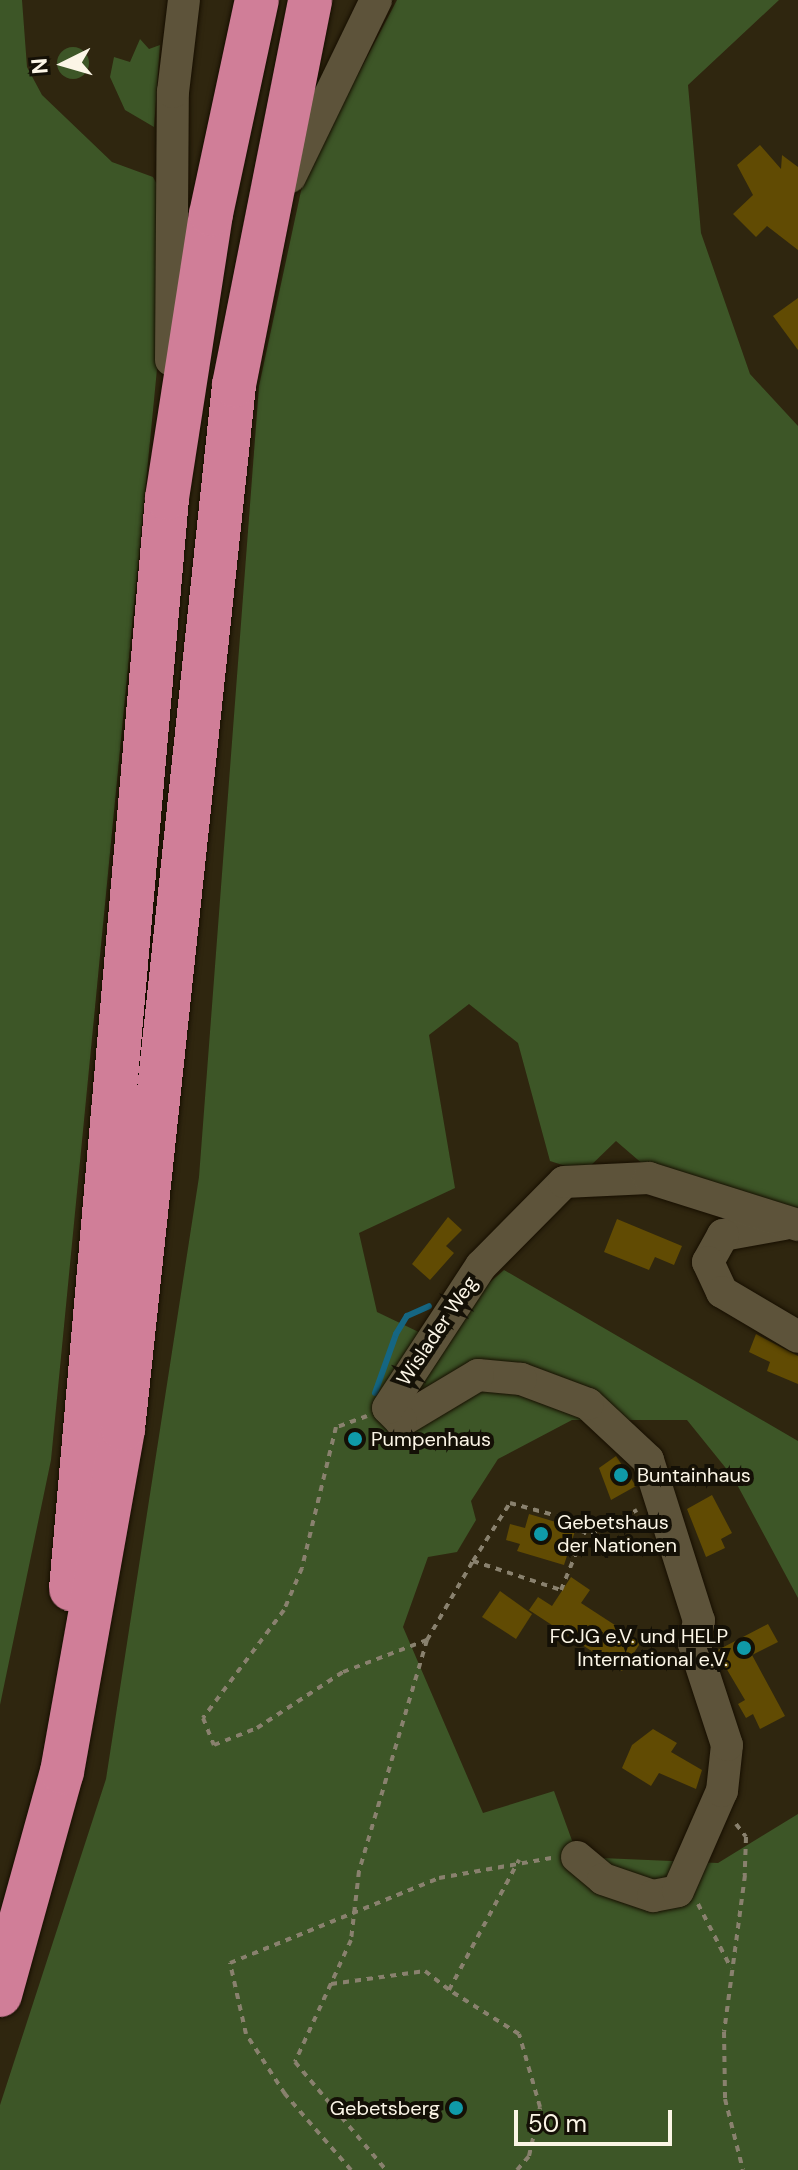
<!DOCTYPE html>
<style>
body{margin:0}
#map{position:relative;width:798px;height:2170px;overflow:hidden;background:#2f260f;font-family:"DM Sans",sans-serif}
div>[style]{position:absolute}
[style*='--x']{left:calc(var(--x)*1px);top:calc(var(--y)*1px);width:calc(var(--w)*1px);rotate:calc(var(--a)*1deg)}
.green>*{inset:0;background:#3d5627}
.round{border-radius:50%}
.stream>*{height:6px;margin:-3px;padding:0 3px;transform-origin:3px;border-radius:3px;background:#156682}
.building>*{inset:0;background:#614b03}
.path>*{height:4px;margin-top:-2px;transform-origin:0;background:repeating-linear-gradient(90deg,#89816e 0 6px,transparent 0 12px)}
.roads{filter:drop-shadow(0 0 2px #170f00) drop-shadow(0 0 2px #170f00)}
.minor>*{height:32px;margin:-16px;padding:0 16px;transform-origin:16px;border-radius:16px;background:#5d533a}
.highway>*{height:44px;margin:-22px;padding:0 22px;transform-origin:22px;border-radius:22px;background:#d07e98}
.dots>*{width:22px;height:22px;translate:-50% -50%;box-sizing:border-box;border:4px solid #141006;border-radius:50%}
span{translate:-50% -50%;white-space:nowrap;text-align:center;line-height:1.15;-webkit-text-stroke:8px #141006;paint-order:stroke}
.street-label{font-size:20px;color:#fbf5e6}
.poi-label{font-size:20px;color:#fbf5e6}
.left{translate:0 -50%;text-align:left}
.right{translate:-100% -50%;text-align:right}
.north{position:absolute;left:24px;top:24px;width:80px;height:80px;-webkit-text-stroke:6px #141006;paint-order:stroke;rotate:265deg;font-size:22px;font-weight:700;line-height:32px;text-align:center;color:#fbf5e6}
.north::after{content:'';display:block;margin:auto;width:28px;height:36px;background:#fbf5e6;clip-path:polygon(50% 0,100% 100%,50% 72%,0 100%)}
.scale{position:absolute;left:514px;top:2110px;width:158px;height:36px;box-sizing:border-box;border:4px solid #fbf5e6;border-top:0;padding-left:10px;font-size:24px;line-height:28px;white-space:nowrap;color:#fbf5e6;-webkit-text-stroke:6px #141006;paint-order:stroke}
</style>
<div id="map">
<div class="green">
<i style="clip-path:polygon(0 0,22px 0,27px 67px,42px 95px,112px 162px,153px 177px,165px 199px,164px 297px,51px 1460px,0 1705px)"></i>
<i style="clip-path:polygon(397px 0,779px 0,688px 85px,701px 233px,750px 374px,798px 426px,798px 1217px,652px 1172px,616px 1141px,584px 1172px,550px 1161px,518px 1043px,469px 1004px,429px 1035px,455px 1188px,359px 1233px,377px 1312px,427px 1336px,504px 1270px,798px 1441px,798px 1598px,733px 1477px,687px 1420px,572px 1420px,498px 1459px,471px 1501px,476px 1520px,457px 1552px,428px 1557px,403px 1627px,483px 1813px,554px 1791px,578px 1857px,718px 1863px,798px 1814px,798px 2170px,0 2170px,0 2105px,106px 1779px,199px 1177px,259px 386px,304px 177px)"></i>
<i style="clip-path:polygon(140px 39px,149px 49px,160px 45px,154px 127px,125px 110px,110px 77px,114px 57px,130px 62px)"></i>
<i class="round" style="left:57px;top:47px;width:32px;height:32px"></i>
</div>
<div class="stream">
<i style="--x:375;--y:1393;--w:63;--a:-70.4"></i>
<i style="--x:396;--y:1334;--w:21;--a:-59"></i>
<i style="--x:407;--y:1316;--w:24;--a:-24"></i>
</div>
<div class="building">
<i style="clip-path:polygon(760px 145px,781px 169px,782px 155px,798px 167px,798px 250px,767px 226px,756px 237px,733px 214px,753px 195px,737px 165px)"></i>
<i style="clip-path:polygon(798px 298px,798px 350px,773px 316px)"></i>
<i style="clip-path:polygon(448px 1217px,462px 1230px,446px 1246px,454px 1253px,430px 1280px,412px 1264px)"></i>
<i style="clip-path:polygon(617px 1219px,682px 1246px,674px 1265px,655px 1257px,649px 1270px,604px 1252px)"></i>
<i style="clip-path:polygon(756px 1334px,798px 1356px,798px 1384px,767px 1371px,770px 1362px,749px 1352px)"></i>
<i style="clip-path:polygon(616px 1456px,636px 1486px,611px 1500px,599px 1468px)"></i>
<i style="clip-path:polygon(712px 1495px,732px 1533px,721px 1539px,725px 1548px,706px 1557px,687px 1509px)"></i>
<i style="clip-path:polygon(529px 1514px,576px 1528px,564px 1565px,517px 1551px,520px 1544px,506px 1540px,510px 1524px,525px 1528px)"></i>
<i style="clip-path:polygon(571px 1577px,590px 1590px,581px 1603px,641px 1642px,622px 1671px,529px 1610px,538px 1597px,552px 1606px)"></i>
<i style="clip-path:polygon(500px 1591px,532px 1614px,516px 1639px,482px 1617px)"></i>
<i style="clip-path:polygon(768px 1624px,778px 1642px,752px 1655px,785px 1716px,760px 1729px,753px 1714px,746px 1718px,738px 1704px,745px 1700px,716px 1651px)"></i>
<i style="clip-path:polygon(653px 1729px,677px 1743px,671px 1752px,702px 1770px,696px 1789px,659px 1773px,651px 1786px,622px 1768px,632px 1745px)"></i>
</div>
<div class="path">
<i style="--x:367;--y:1416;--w:33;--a:160"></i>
<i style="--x:336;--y:1427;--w:145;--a:103.6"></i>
<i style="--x:302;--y:1568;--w:46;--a:113.2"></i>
<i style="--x:284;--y:1610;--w:135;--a:126.9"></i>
<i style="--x:203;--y:1718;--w:29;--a:68"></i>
<i style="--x:214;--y:1745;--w:46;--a:-21.6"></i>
<i style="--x:257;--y:1728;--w:103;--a:-33.1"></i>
<i style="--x:343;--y:1672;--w:90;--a:-20.9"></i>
<i style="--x:427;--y:1640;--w:241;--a:106.4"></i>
<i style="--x:359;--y:1871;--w:69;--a:96.6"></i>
<i style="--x:351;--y:1940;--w:134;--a:114.7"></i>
<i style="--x:295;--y:2062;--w:141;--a:49.9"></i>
<i style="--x:473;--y:1561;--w:69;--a:-57.5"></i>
<i style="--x:510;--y:1503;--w:80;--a:15.3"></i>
<i style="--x:427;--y:1640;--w:91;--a:-59.8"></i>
<i style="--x:473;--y:1561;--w:93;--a:18.2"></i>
<i style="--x:561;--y:1590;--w:71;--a:-67.8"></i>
<i style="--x:588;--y:1524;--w:10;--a:73"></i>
<i style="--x:591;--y:1534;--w:52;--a:-27.6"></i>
<i style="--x:736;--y:1824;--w:16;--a:52"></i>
<i style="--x:746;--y:1837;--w:38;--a:92"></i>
<i style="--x:745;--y:1875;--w:158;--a:97.6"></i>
<i style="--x:724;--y:2032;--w:67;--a:89.1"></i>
<i style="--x:725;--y:2099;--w:73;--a:75.8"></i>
<i style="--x:698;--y:1904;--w:72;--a:62.7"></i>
<i style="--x:331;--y:1984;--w:95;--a:-7.9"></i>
<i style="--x:425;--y:1971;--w:31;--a:38"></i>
<i style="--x:351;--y:2170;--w:101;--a:-131"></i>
<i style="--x:285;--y:2094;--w:72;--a:-123"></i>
<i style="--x:246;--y:2034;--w:73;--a:-102.7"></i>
<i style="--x:230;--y:1963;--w:226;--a:-22.1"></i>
<i style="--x:439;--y:1878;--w:114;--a:-10.1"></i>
<i style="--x:517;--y:2170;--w:18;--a:-49"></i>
<i style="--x:529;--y:2156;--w:50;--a:-77.3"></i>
<i style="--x:540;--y:2107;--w:76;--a:-106"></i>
<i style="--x:519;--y:2034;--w:83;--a:-147.8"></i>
<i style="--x:449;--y:1990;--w:148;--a:-61.7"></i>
</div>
<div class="roads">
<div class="minor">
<i style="--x:290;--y:177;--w:197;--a:-64.1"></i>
<i style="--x:171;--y:360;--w:268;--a:-89.6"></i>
<i style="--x:173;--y:92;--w:93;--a:-83.2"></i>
<i style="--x:784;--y:1224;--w:62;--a:169.8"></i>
<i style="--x:723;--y:1235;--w:31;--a:119"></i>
<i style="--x:708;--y:1262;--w:33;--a:65"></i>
<i style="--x:722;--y:1292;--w:88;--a:30.6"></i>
<i style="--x:577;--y:1857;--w:34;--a:40"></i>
<i style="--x:603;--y:1879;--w:53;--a:18.8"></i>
<i style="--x:653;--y:1896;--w:25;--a:-11"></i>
<i style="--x:678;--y:1891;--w:109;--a:-66.3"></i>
<i style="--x:722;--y:1791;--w:46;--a:-83.8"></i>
<i style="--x:727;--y:1745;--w:106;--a:-108.1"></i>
<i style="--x:694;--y:1644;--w:24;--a:-78"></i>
<i style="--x:699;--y:1621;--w:169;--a:-107.6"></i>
<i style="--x:648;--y:1460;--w:82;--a:-137"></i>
<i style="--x:588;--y:1404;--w:72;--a:-159.5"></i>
<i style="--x:521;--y:1379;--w:43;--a:-174.7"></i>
<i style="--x:478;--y:1375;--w:90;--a:149.1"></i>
<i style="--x:401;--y:1421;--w:18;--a:-135"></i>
<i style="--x:388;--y:1408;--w:170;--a:-56.8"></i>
<i style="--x:481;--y:1266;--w:118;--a:-45.3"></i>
<i style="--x:564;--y:1182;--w:85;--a:-2.7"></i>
<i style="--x:649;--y:1178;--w:156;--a:17.5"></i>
</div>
<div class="highway">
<i style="--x:71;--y:1589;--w:1095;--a:-84.97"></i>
<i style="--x:167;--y:498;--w:287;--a:-81.2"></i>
<i style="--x:211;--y:214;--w:219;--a:-77.9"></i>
<i style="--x:0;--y:1995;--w:231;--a:-74.5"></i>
<i style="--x:62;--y:1772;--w:348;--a:-79.9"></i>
<i style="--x:123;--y:1429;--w:1050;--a:-83.93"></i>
<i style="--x:234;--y:385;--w:392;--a:-78.8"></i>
</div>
</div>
<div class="dots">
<i style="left:355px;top:1439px;background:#0f9aa8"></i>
<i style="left:621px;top:1475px;background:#0f9aa8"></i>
<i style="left:541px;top:1534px;background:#0f9aa8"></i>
<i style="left:744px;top:1648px;background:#0f9aa8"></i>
<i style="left:456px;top:2108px;background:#0f9aa8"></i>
</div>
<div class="street-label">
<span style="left:437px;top:1331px;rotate:-56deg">Wislader Weg</span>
</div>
<div class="poi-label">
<span class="left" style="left:371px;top:1439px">Pumpenhaus</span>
<span class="left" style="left:637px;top:1475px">Buntainhaus</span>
<span class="left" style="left:557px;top:1534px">Gebetshaus<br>der Nationen</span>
<span class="right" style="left:728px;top:1648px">FCJG e.V. und HELP<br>International e.V.</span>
<span class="right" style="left:440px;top:2108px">Gebetsberg</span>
</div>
<div class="north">N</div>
<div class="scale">50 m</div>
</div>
